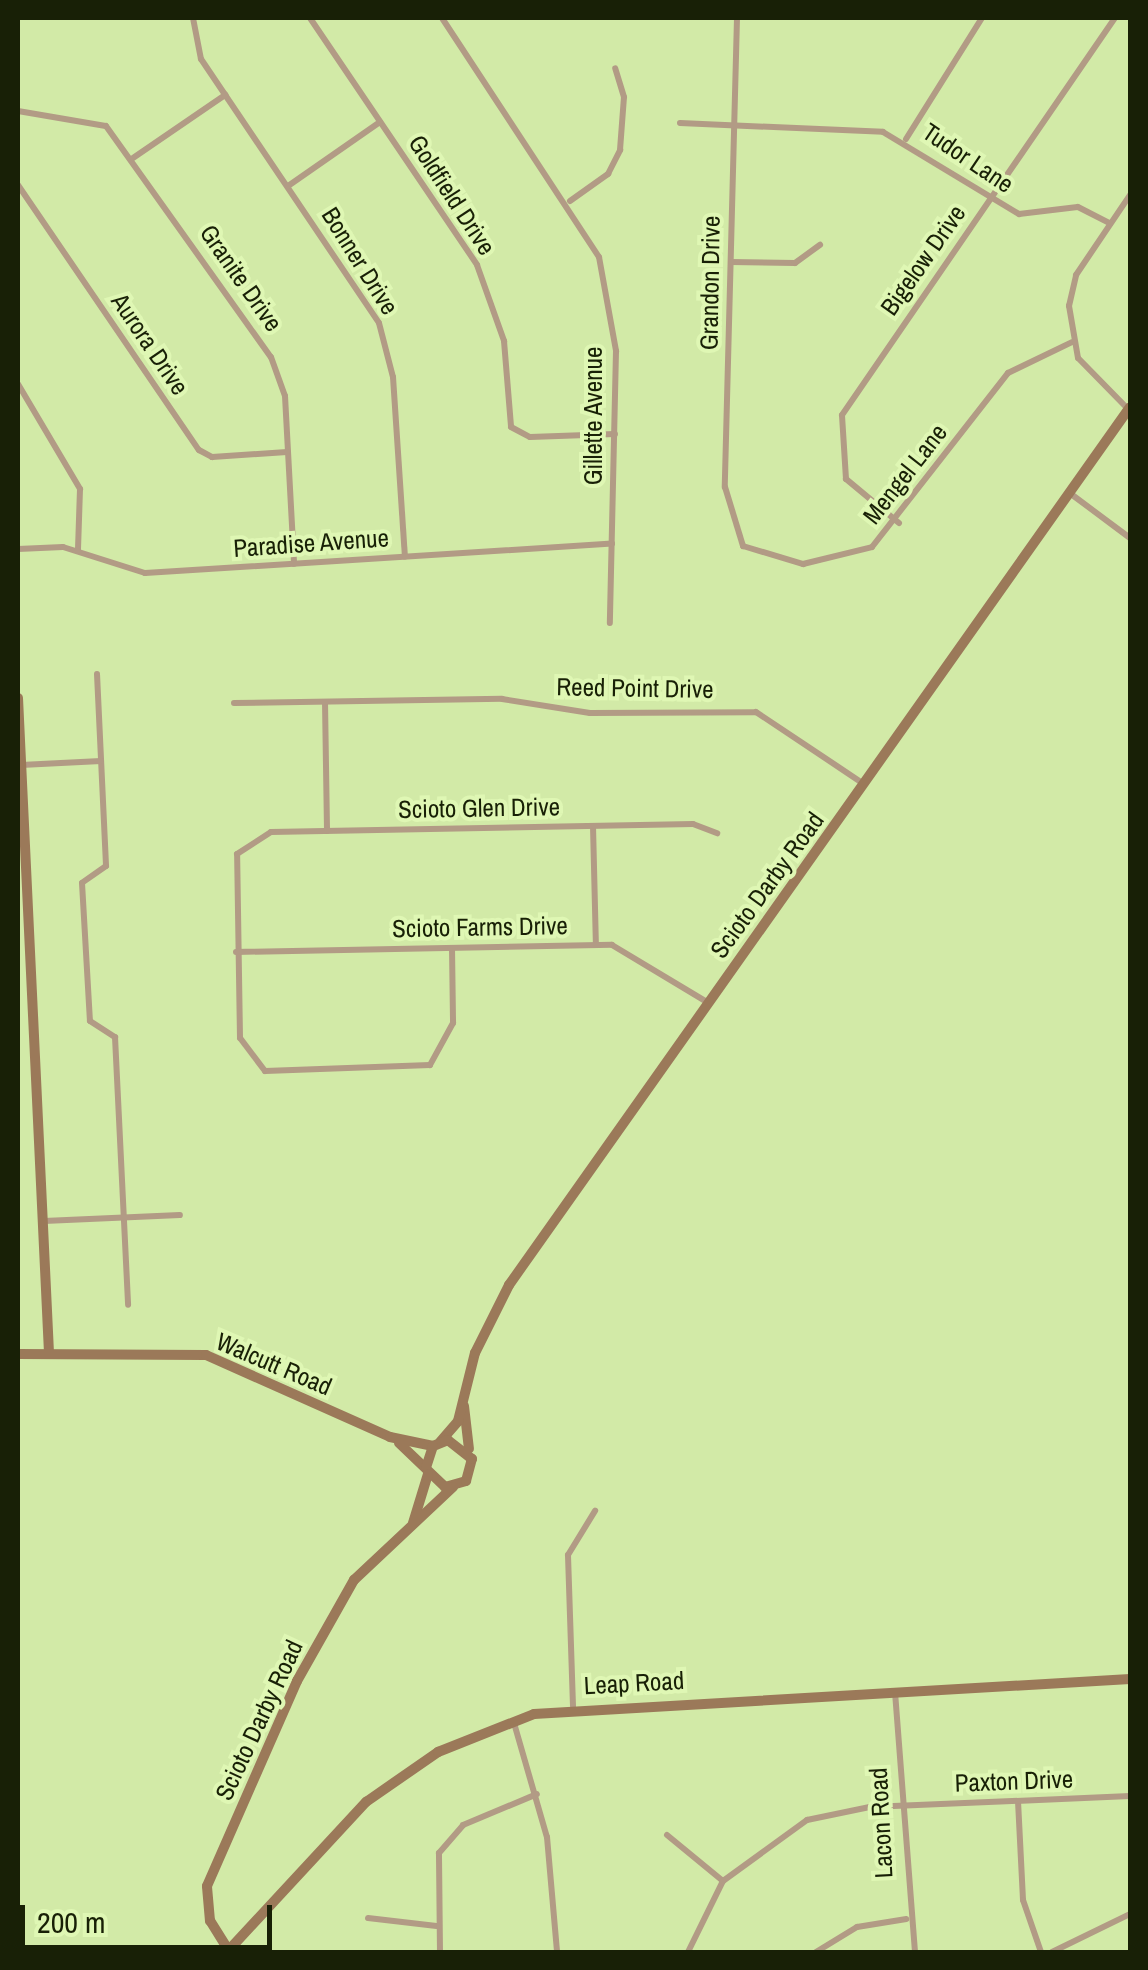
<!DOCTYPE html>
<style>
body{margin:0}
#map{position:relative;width:1148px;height:1970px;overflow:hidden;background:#d2eaa7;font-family:"Archivo Narrow",sans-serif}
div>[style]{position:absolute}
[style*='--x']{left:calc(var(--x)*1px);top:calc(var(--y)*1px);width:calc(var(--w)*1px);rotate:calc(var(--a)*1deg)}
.street>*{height:6px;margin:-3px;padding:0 3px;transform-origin:3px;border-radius:3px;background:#b29b85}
.secondary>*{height:10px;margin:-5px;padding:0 5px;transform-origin:5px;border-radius:5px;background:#9b7959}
span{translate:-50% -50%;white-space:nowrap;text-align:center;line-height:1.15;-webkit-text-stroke:8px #dff7b4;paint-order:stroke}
.street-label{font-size:25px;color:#182006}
.frame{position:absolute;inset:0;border:20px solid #182006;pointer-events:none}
.scale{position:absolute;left:20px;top:1905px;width:252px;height:45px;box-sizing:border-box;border:5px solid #182006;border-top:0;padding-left:12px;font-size:30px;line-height:35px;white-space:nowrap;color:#182006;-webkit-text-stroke:8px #dff7b4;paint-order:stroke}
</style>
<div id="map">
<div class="street">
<i style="--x:193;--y:18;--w:42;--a:79"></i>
<i style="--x:201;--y:59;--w:318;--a:56"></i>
<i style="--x:379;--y:323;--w:56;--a:75.5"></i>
<i style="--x:393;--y:377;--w:180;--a:86.2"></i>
<i style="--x:310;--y:18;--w:298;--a:55.9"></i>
<i style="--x:477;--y:265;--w:81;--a:70.4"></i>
<i style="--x:504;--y:341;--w:86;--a:85.3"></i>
<i style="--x:511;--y:427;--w:21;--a:28"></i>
<i style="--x:530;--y:437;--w:85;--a:-2"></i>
<i style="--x:442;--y:18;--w:286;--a:56.7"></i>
<i style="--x:599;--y:257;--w:96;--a:79.7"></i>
<i style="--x:616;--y:351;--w:272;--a:91.3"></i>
<i style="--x:737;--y:18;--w:469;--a:91.5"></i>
<i style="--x:725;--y:487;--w:62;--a:73"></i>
<i style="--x:743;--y:546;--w:63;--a:16.7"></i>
<i style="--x:803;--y:564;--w:71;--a:-13.8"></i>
<i style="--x:872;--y:547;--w:221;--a:-52"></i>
<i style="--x:1008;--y:373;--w:71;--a:-25.8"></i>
<i style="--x:18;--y:111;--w:89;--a:9.7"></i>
<i style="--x:106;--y:126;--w:284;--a:54.5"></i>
<i style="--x:271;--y:357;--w:41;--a:70.3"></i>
<i style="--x:285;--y:396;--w:168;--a:86.9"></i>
<i style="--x:680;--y:123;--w:203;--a:2.5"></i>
<i style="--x:883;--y:132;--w:159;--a:31.1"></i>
<i style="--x:1019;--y:214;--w:59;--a:-6.8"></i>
<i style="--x:1078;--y:207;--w:36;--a:27"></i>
<i style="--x:906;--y:139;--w:143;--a:-57.9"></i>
<i style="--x:133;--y:158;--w:112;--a:-34.4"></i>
<i style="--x:18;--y:185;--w:321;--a:55.7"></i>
<i style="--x:199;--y:450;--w:15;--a:28"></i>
<i style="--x:212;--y:457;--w:75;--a:-3.8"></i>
<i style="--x:288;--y:186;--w:112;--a:-34.8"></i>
<i style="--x:570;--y:201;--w:47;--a:-35.4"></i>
<i style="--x:608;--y:174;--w:27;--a:-63"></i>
<i style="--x:620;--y:150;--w:53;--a:-85.7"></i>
<i style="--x:624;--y:97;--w:30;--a:-107"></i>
<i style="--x:731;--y:262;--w:64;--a:0.9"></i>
<i style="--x:795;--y:263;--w:31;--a:-36"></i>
<i style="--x:18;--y:384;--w:122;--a:59.4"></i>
<i style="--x:80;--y:489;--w:61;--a:91.9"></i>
<i style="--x:1128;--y:409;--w:71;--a:-134.4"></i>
<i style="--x:1078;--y:358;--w:53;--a:-99.8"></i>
<i style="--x:1069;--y:306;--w:32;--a:-77"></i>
<i style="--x:1076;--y:275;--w:97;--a:-56"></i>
<i style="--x:1071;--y:494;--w:74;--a:36.7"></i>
<i style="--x:899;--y:523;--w:69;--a:-140.3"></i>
<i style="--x:846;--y:479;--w:64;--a:-93.6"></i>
<i style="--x:842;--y:415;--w:482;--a:-55.5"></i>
<i style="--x:18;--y:549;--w:45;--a:-2.5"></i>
<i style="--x:63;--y:547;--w:86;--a:17.6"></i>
<i style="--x:145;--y:573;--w:468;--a:-3.6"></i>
<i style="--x:97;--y:674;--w:192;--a:87.3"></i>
<i style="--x:106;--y:866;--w:29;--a:145"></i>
<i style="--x:82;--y:883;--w:138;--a:86.7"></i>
<i style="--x:90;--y:1021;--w:30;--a:33"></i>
<i style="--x:115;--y:1037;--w:268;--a:87.2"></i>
<i style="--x:325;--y:702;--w:129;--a:89.1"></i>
<i style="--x:234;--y:703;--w:268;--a:-0.9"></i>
<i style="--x:502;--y:699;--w:89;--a:9"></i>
<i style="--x:590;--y:713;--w:166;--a:-0.3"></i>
<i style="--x:756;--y:712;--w:130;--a:33.7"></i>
<i style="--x:21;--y:765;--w:80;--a:-2.9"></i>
<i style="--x:593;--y:826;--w:119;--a:88.6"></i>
<i style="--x:452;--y:948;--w:75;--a:89.2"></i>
<i style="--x:453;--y:1023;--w:48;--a:118.7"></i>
<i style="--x:430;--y:1065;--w:165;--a:177.9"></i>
<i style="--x:265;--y:1071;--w:41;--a:-127.1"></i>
<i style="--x:240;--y:1038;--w:184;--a:-90.9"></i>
<i style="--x:237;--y:854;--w:40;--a:-32.9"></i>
<i style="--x:271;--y:832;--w:422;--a:-1.1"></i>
<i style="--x:693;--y:824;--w:26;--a:21"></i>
<i style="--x:236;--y:952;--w:376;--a:-1.1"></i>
<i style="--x:612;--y:945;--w:111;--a:31"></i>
<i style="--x:44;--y:1221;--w:136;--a:-2.5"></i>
<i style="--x:895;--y:1692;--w:261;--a:85.6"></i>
<i style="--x:573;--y:1706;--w:151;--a:-91.9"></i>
<i style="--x:568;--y:1555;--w:52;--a:-58.5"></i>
<i style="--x:514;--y:1723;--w:119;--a:73.9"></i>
<i style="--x:547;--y:1837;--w:115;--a:85"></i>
<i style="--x:1018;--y:1801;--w:99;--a:87.1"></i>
<i style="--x:1023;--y:1900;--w:55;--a:70.9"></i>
<i style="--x:667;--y:1835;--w:72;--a:39.4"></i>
<i style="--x:368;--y:1918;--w:69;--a:6.6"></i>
<i style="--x:440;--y:1952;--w:99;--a:-90.6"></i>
<i style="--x:439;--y:1853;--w:37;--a:-49"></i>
<i style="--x:463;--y:1825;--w:80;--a:-22.7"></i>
<i style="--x:688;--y:1952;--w:79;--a:-63.8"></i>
<i style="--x:723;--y:1881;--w:104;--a:-36"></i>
<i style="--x:807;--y:1820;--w:64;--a:-11.7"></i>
<i style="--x:870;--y:1807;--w:260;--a:-2.4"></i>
<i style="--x:816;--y:1952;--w:48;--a:-31.4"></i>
<i style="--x:857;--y:1927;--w:50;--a:-9.3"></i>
<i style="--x:1052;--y:1952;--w:87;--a:-26"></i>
</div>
<div class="secondary">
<i style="--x:18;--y:698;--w:655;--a:87.29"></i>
<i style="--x:18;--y:1354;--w:188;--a:0.3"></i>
<i style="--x:206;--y:1355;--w:201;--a:24"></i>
<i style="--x:390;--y:1437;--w:44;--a:11.8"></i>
<i style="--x:464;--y:1406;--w:43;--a:83.4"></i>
<i style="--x:440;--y:1442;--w:28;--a:-49"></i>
<i style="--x:458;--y:1421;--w:70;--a:-76"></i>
<i style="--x:475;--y:1353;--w:76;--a:-63.4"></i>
<i style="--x:509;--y:1285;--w:1075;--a:-54.73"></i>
<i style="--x:399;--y:1443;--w:64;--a:43.7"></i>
<i style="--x:445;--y:1487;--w:22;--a:-16"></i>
<i style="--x:466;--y:1481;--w:23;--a:-75"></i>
<i style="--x:472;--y:1459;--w:31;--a:-142"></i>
<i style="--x:448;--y:1440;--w:16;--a:158"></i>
<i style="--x:433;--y:1446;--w:22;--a:108"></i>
<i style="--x:413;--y:1523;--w:51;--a:-73"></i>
<i style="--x:229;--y:1951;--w:36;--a:-122"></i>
<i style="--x:210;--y:1921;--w:35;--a:-95"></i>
<i style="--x:207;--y:1886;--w:224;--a:-66.3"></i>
<i style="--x:297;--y:1681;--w:116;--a:-60.6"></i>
<i style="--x:354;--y:1580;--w:136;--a:-43.2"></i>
<i style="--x:227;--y:1952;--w:205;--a:-47.2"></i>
<i style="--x:366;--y:1802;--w:88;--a:-34.8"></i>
<i style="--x:438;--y:1752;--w:103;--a:-21.6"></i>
<i style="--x:534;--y:1714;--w:597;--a:-3.36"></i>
</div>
<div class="street-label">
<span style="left:968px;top:158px;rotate:34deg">Tudor Lane</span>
<span style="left:452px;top:195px;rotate:57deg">Goldfield Drive</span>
<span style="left:923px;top:260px;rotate:-55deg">Bigelow Drive</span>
<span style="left:360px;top:261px;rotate:58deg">Bonner Drive</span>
<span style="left:241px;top:278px;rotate:55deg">Granite Drive</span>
<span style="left:710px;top:283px;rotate:-89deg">Grandon Drive</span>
<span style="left:150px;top:344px;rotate:56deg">Aurora Drive</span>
<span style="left:593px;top:416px;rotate:-90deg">Gillette Avenue</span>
<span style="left:905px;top:474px;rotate:-52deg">Mengel Lane</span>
<span style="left:311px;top:543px;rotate:-4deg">Paradise Avenue</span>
<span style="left:635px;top:688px;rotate:1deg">Reed Point Drive</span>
<span style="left:479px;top:808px;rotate:-1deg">Scioto Glen Drive</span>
<span style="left:767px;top:885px;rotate:-54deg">Scioto Darby Road</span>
<span style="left:480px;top:927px;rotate:-1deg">Scioto Farms Drive</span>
<span style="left:274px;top:1364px;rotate:23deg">Walcutt Road</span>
<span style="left:634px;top:1683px;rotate:-3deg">Leap Road</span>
<span style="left:259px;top:1720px;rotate:-65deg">Scioto Darby Road</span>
<span style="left:1014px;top:1781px;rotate:-2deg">Paxton Drive</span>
<span style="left:881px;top:1823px;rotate:-93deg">Lacon Road</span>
</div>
<div class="frame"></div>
<div class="scale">200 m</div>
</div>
